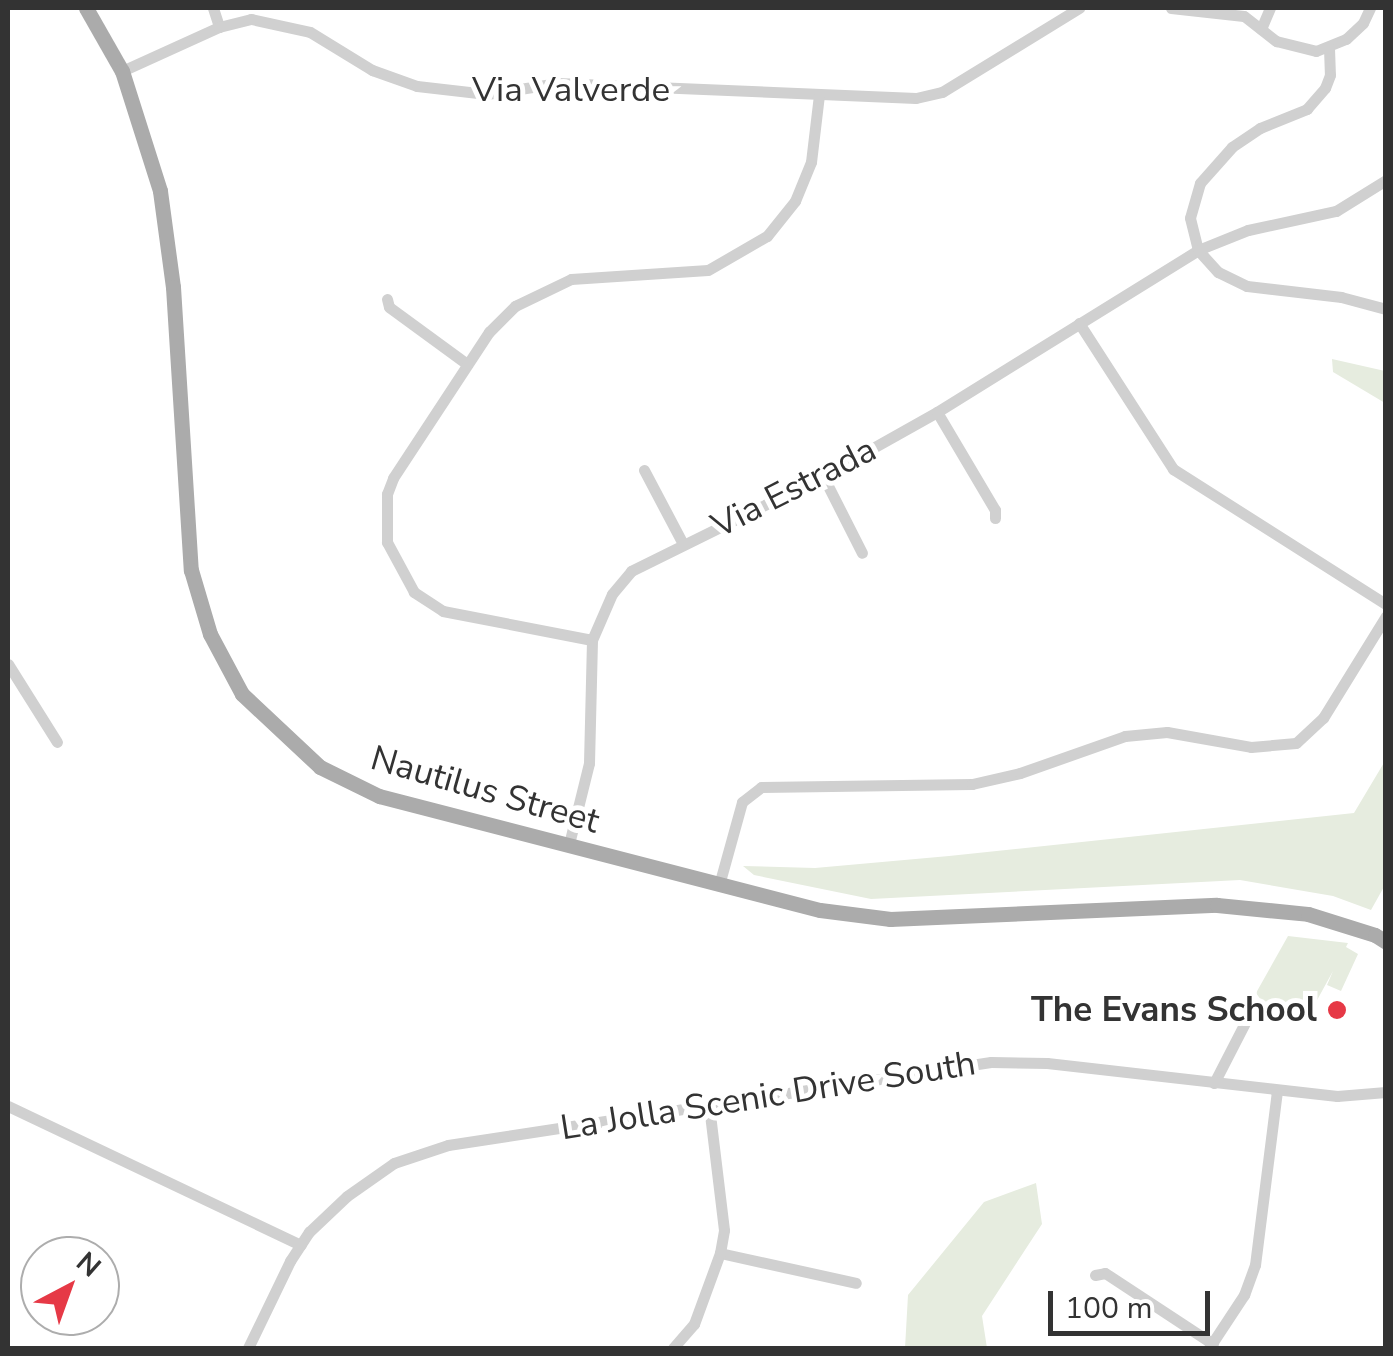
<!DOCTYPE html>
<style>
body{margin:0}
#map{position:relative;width:1393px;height:1356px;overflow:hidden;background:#fff;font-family:"Nunito Sans",sans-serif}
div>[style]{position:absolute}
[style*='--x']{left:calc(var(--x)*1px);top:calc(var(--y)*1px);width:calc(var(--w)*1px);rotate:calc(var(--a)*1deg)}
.green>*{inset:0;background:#e6ecdf}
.minor>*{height:11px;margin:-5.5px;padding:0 5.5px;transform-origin:5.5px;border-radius:5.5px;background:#d0d0d0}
.major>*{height:15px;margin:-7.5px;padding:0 7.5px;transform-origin:7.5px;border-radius:7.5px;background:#ababab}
.dots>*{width:28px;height:28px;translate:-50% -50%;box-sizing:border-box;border:5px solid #fff;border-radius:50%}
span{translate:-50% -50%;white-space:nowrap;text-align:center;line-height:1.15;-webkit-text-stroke:10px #fff;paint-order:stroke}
.street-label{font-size:35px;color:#333}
.poi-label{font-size:35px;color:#333;font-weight:700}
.right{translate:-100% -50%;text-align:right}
.frame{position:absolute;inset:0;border:10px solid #333;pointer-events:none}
.north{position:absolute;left:20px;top:1236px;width:100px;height:100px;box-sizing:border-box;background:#fff;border:2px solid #adadad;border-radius:50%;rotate:41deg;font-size:28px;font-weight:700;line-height:40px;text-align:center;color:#333}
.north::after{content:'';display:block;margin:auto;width:35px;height:45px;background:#e63946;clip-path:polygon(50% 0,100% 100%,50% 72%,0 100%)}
.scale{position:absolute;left:1048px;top:1291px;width:162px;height:45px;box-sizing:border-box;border:5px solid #333;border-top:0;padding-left:12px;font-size:30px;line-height:35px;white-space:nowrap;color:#333;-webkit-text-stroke:8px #fff;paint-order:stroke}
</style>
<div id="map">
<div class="green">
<i style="clip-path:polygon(1332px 359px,1385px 371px,1385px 403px,1333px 372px)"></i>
<i style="clip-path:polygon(1385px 761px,1385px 885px,1371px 910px,1333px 896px,1240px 880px,871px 899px,754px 875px,743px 866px,815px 868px,949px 856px,1354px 813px)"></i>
<i style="clip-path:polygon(1288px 936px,1348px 943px,1346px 947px,1358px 954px,1341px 991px,1327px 985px,1333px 971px,1310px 1013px,1266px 1007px,1256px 993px)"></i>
<i style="clip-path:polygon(1036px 1183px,1042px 1224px,982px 1316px,987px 1348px,905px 1348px,908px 1295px,984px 1202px)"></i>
</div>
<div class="minor">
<i style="--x:213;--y:8;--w:20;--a:72"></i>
<i style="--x:1171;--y:8;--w:73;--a:6.3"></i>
<i style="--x:1244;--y:16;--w:41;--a:38"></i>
<i style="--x:1276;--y:41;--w:41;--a:14"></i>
<i style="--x:1316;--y:51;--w:32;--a:-22"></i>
<i style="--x:1346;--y:39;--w:23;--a:-43"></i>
<i style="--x:1363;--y:23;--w:17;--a:-65"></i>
<i style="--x:1261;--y:29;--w:23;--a:-67"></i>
<i style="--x:1329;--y:48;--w:27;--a:88"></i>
<i style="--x:1330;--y:75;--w:14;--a:111"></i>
<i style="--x:1325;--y:88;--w:28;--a:131"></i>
<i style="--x:1307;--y:109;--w:51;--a:158"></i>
<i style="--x:1260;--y:128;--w:34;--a:146"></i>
<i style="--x:1232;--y:147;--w:48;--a:131.6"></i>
<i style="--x:1200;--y:183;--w:36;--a:106"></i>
<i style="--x:1190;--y:218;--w:33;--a:76"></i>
<i style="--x:1198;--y:250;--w:30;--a:48"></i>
<i style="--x:1218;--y:272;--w:32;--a:26"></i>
<i style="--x:1247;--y:286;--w:95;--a:6.7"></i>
<i style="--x:1341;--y:297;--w:47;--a:14.9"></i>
<i style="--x:122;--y:71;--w:107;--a:-24.4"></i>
<i style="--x:219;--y:27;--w:33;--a:-14"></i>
<i style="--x:251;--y:19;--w:60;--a:12.4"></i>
<i style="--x:310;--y:32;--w:73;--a:31.5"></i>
<i style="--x:372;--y:70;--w:48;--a:19.6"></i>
<i style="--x:417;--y:86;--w:70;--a:6.5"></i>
<i style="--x:487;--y:94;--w:72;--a:-8.8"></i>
<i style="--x:558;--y:83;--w:358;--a:2.4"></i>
<i style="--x:916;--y:98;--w:27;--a:-13"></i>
<i style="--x:942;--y:92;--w:161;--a:-31.5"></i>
<i style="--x:387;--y:299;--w:8;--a:76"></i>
<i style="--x:389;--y:307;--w:97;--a:36.2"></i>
<i style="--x:1079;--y:323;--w:174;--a:57.2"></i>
<i style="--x:1173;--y:469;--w:252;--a:32.4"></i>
<i style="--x:937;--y:412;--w:114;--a:59.4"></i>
<i style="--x:995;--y:510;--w:8;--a:90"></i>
<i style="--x:644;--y:470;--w:84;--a:62.2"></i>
<i style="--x:823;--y:476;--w:86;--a:63.1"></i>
<i style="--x:592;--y:640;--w:152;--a:-169"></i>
<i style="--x:443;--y:611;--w:35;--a:-147"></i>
<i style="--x:414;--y:592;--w:57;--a:-118.4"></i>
<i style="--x:387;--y:542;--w:48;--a:-90"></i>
<i style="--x:387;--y:494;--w:17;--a:-69"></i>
<i style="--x:393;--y:478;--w:175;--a:-56.7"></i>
<i style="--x:489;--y:332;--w:37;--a:-45"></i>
<i style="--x:515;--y:306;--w:62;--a:-25.7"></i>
<i style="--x:571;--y:279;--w:137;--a:-3.8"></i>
<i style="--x:708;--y:270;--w:68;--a:-30"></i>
<i style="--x:767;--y:236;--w:45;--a:-51.3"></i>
<i style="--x:795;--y:201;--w:42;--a:-67.7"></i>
<i style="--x:811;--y:162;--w:67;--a:-83.2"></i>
<i style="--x:8;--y:664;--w:92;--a:57.9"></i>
<i style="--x:569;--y:844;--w:83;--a:-76.1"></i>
<i style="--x:589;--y:763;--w:123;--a:-88.6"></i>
<i style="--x:592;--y:640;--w:50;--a:-66.5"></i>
<i style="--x:612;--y:594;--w:30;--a:-50"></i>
<i style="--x:631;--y:571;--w:214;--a:-26.3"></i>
<i style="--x:823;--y:476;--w:131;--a:-29.3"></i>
<i style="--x:937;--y:412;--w:307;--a:-31.8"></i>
<i style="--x:1198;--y:250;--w:54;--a:-21.8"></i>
<i style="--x:1248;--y:230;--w:90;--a:-12.2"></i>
<i style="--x:1336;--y:211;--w:59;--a:-31.8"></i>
<i style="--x:719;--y:885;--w:86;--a:-74.5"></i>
<i style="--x:742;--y:802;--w:24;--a:-38"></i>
<i style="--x:761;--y:787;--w:211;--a:-0.8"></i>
<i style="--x:972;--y:784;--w:49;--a:-12.9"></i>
<i style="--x:1020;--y:773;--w:111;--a:-19.4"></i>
<i style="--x:1125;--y:736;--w:42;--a:-5.4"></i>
<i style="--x:1167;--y:732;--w:85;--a:10.1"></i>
<i style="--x:1251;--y:747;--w:45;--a:-5.1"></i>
<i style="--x:1296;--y:743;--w:37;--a:-43"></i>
<i style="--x:1323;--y:718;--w:120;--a:-58.3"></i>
<i style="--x:1214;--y:1083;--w:83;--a:-62.8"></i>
<i style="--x:8;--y:1106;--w:324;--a:25.4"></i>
<i style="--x:720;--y:1253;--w:139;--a:12.4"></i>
<i style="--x:1095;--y:1275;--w:10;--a:-11"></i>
<i style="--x:1105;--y:1273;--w:129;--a:33.3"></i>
<i style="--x:248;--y:1348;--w:97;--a:-64.2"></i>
<i style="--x:290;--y:1261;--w:35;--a:-57"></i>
<i style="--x:309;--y:1232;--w:52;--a:-43.5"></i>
<i style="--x:347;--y:1196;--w:57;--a:-35.1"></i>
<i style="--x:394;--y:1163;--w:57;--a:-18.4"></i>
<i style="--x:448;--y:1145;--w:549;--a:-8.69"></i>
<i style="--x:991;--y:1062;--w:56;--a:1"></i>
<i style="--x:1047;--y:1063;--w:292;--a:6.5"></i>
<i style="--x:1337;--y:1096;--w:49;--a:-4.7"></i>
<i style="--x:673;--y:1348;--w:32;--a:-49"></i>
<i style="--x:694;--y:1324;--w:76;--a:-69.9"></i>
<i style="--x:720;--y:1253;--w:23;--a:-80"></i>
<i style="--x:724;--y:1230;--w:125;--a:-96.9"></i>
<i style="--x:1209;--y:1348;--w:64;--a:-56.6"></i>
<i style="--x:1244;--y:1295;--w:32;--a:-70"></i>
<i style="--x:1255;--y:1265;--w:176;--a:-82.8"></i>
</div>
<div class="major">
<i style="--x:86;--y:8;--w:73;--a:60.3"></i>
<i style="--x:122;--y:71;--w:126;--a:72.4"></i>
<i style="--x:160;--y:191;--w:97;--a:82.3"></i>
<i style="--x:173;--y:287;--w:284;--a:86.4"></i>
<i style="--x:191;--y:570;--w:67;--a:73.5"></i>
<i style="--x:210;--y:634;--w:68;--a:61.9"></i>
<i style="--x:242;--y:694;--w:107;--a:43.1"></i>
<i style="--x:320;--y:767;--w:66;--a:26.2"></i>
<i style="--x:379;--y:796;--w:455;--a:14.5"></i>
<i style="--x:820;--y:910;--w:71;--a:7.3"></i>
<i style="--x:890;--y:919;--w:327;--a:-2.5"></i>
<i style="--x:1217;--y:905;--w:91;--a:5.6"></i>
<i style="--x:1308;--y:914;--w:70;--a:17.4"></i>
<i style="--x:1375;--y:935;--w:13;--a:32"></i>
</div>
<div class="dots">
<i style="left:1337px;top:1010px;background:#e63946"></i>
</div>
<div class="street-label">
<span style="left:571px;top:90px">Via Valverde</span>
<span style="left:794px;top:488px;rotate:-27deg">Via Estrada</span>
<span style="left:485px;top:790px;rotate:16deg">Nautilus Street</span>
<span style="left:768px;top:1096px;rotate:-9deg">La Jolla Scenic Drive South</span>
</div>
<div class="poi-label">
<span class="right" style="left:1317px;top:1010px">The Evans School</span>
</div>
<div class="frame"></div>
<div class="north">N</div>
<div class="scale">100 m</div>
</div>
